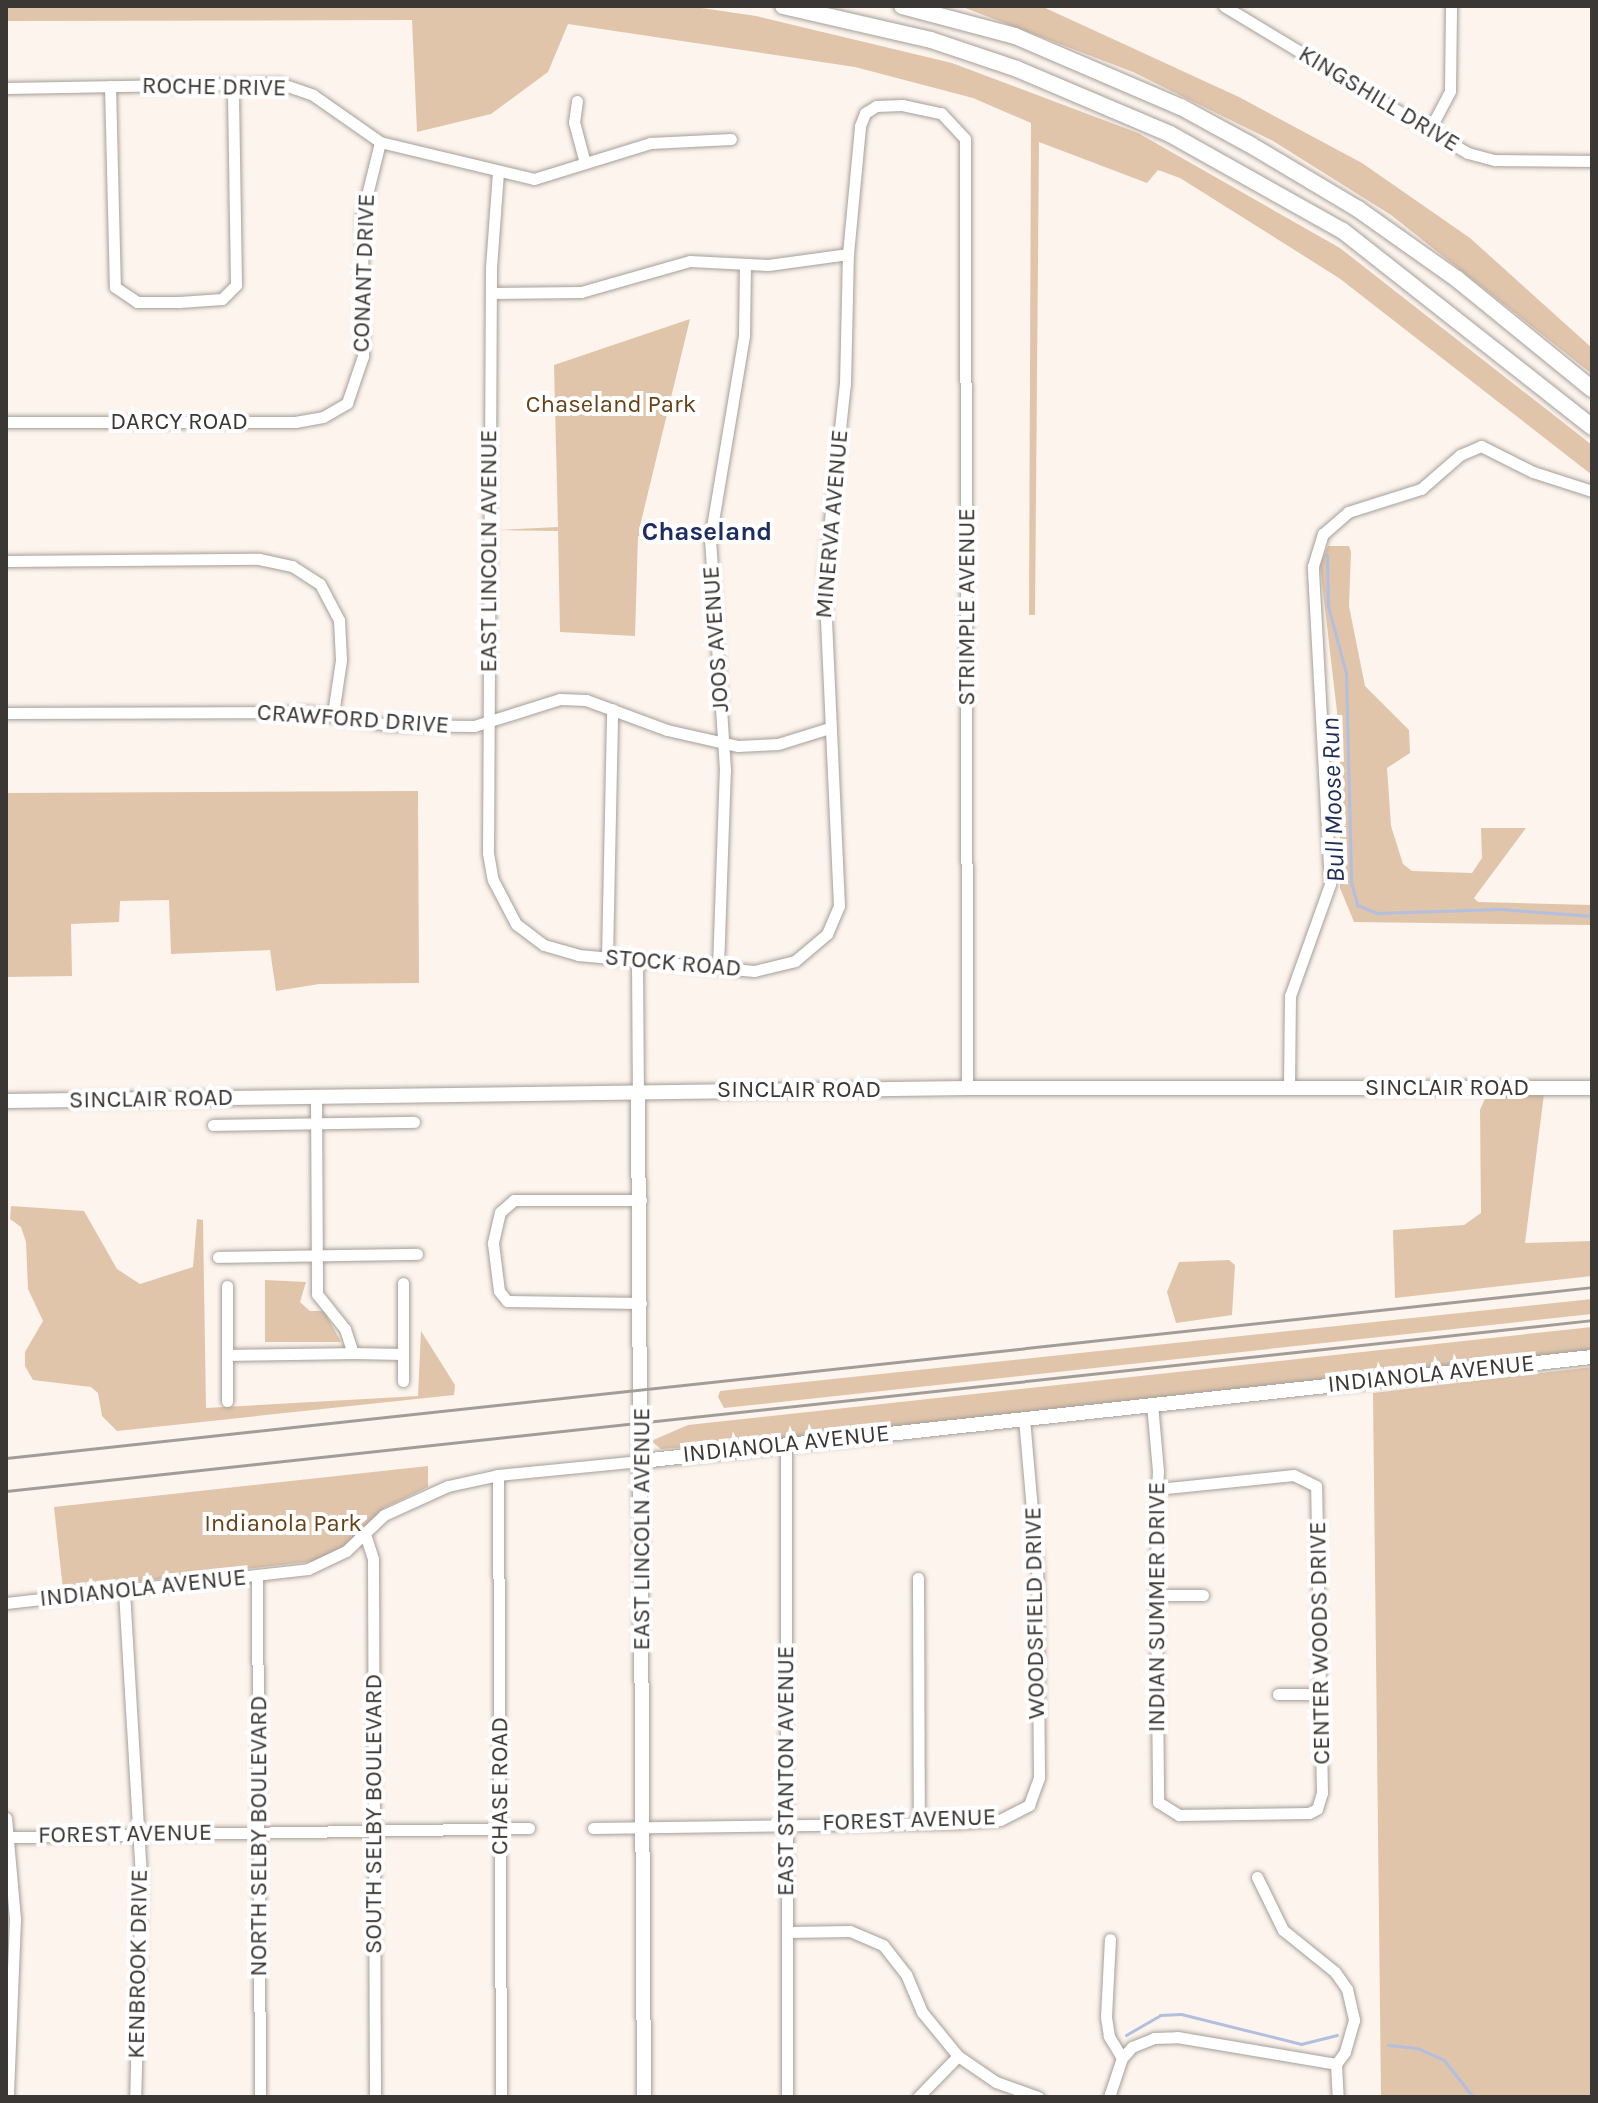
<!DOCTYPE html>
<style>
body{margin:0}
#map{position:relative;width:1598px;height:2103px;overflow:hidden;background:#fcf4ed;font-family:Karla,sans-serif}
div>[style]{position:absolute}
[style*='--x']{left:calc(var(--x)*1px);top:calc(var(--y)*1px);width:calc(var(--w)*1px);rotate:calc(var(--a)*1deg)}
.green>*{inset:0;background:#e0c5ab}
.stream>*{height:3px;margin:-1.5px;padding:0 1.5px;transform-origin:1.5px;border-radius:1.5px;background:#b2bfdf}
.roads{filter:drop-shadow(0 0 2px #a69f99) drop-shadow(0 0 2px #a69f99)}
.minor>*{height:11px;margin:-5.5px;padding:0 5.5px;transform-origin:5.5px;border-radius:5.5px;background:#fff}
.major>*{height:14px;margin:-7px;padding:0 7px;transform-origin:7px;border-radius:7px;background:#fff}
.highway>*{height:16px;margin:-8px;padding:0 8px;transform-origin:8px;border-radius:8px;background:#fff}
.rail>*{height:3px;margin:-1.5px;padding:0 1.5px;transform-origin:1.5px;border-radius:1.5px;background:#a29c97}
span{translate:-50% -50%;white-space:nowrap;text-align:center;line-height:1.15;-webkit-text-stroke:8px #fff;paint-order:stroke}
.street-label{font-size:24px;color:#3a3735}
.park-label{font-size:24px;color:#684217}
.neighbourhood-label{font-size:26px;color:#1d2d64;font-weight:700}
.water-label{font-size:26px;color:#1f2c56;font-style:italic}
.frame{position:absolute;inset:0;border:8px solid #3a3735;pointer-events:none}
</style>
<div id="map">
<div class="green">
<i style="clip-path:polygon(6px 6px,688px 6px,756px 16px,952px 63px,1138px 133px,1340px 248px,1592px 445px,1592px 475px,1339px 278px,1180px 178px,1158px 170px,1147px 183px,1039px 142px,1035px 615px,1029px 615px,1031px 123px,973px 98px,855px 67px,568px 24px,548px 72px,491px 114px,417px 132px,412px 20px,6px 21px)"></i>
<i style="clip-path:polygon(960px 6px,1041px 6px,1239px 97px,1362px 163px,1470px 238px,1592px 348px,1592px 374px,1391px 215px,1273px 141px,1133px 72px)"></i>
<i style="clip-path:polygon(690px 319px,639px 530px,700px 535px,700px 540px,638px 536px,635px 636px,560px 632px,558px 531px,499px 530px,558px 527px,554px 365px)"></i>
<i style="clip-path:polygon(1328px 546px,1349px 546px,1351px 552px,1349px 606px,1365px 686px,1409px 730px,1410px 753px,1387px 768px,1391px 826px,1403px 864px,1412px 871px,1472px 873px,1482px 858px,1481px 828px,1526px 828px,1474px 898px,1478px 902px,1592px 905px,1592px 925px,1354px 922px,1340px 888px,1340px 738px,1320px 565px)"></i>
<i style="clip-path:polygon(418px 791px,419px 983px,319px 984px,276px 991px,270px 950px,171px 954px,169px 900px,120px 901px,119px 922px,71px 924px,72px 976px,6px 977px,6px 793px)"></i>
<i style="clip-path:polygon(1487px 1094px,1544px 1094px,1525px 1243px,1592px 1241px,1592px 1276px,1395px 1298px,1393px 1230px,1464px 1225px,1481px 1213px,1480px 1110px)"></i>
<i style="clip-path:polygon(11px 1206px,84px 1211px,117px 1269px,140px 1284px,193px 1267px,197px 1219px,203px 1220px,206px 1408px,418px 1396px,421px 1331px,455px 1385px,454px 1395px,117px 1431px,102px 1416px,98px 1393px,91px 1387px,33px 1380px,25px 1366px,25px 1352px,43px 1321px,28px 1289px,26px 1242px,21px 1227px,10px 1219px)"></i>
<i style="clip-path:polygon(1229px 1260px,1235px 1265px,1232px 1315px,1176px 1323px,1167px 1292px,1179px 1262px)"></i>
<i style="clip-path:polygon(265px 1280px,306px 1282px,300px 1302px,310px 1311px,324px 1311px,341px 1342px,265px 1342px)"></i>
<i style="clip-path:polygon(1592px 1299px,1592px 1314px,724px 1408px,718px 1397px,720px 1391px)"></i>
<i style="clip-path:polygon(1592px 1327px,1592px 1351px,751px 1443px,661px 1449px,651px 1441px,688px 1425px)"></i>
<i style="clip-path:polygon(1592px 1367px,1592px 2097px,1381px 2097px,1373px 1393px)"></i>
<i style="clip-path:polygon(428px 1466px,428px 1487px,384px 1508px,345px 1546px,315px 1561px,63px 1590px,54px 1507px)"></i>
</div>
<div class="stream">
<i style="--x:1327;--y:555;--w:51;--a:88.9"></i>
<i style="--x:1328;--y:606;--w:69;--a:75"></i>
<i style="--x:1346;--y:673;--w:209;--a:88.6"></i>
<i style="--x:1351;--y:882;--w:24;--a:75"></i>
<i style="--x:1357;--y:905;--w:22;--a:22"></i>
<i style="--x:1377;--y:913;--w:124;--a:-1.8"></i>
<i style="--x:1501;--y:909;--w:91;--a:4.4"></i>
<i style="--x:1126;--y:2035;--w:39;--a:-30"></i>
<i style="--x:1160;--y:2015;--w:21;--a:-3"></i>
<i style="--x:1181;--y:2014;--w:124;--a:14"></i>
<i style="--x:1301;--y:2044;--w:37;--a:-14"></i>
<i style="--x:1388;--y:2045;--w:29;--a:6"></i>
<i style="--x:1417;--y:2048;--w:30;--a:24"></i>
<i style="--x:1444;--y:2060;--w:47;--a:51.9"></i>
</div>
<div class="roads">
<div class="minor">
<i style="--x:1224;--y:6;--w:285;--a:31.1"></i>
<i style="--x:1468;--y:153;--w:28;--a:15"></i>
<i style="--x:1495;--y:160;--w:97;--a:0.6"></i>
<i style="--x:110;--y:86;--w:201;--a:88.6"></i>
<i style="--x:115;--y:287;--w:27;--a:34"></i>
<i style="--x:137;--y:302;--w:42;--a:0"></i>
<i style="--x:179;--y:302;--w:43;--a:-4"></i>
<i style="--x:222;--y:299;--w:20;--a:-45"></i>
<i style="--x:236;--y:285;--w:202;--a:-90.9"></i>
<i style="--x:6;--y:88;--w:273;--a:-1"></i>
<i style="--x:279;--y:83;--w:36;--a:19"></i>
<i style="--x:313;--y:95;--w:82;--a:35"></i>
<i style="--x:380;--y:142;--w:158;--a:13.5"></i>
<i style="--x:534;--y:179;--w:121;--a:-17.2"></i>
<i style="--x:650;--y:143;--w:81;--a:-2.8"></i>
<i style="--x:577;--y:101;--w:21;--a:98"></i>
<i style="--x:574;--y:122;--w:42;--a:75"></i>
<i style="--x:1430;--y:129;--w:43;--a:-62.2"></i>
<i style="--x:1450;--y:91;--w:85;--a:-89.3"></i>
<i style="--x:498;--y:172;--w:96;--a:94.2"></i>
<i style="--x:491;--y:268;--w:585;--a:90.29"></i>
<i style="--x:488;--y:853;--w:27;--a:80"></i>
<i style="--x:493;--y:880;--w:50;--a:62.4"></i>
<i style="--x:516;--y:924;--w:35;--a:37"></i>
<i style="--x:544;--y:945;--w:35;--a:16"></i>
<i style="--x:578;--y:955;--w:177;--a:5.2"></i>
<i style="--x:754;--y:971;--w:42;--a:-13.7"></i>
<i style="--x:795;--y:961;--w:42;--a:-40.2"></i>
<i style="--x:827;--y:934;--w:30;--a:-67"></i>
<i style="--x:839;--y:906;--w:330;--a:-92.6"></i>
<i style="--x:824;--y:576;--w:193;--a:-83.8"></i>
<i style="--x:845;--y:384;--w:130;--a:-88.7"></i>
<i style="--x:848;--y:254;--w:129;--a:-84.6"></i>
<i style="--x:860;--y:126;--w:14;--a:-69"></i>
<i style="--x:865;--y:113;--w:13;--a:-32"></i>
<i style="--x:876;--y:106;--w:26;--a:-2"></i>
<i style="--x:902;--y:105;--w:40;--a:12"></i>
<i style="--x:941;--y:113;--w:35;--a:47"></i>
<i style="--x:965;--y:139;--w:949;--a:89.88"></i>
<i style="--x:491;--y:293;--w:90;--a:-0.6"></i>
<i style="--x:581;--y:292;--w:113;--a:-15.9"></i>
<i style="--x:690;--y:261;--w:78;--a:2.9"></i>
<i style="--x:768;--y:265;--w:81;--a:-7.8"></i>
<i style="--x:6;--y:422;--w:289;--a:0"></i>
<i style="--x:295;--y:422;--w:28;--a:-10"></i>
<i style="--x:323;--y:417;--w:28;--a:-30"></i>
<i style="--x:347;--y:403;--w:50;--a:-71.2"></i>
<i style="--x:363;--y:356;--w:141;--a:-90.4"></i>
<i style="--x:362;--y:215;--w:75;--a:-76.1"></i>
<i style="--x:6;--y:561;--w:253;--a:-0.5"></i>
<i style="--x:259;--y:559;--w:34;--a:12"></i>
<i style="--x:292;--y:566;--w:33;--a:33"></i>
<i style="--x:320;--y:584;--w:41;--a:62.2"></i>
<i style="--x:339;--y:620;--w:40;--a:87.1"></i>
<i style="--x:341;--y:660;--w:55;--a:98.4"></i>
<i style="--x:6;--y:713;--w:303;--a:-0.2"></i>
<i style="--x:309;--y:712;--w:81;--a:9.2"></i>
<i style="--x:389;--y:725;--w:85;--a:0.7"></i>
<i style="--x:474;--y:726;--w:90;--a:-17.4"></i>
<i style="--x:560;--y:699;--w:26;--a:2"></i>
<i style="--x:586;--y:700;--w:86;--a:20.3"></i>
<i style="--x:667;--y:730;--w:73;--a:12.7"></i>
<i style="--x:738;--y:746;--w:40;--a:-2.9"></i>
<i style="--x:778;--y:744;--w:53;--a:-17.4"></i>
<i style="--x:607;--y:957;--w:248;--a:-88.8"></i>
<i style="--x:637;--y:961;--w:131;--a:89.6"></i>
<i style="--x:718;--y:967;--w:197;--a:-88"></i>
<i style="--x:725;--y:770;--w:231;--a:-93.7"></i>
<i style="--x:710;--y:539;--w:207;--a:-80.5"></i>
<i style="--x:744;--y:335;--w:70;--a:-89.2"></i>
<i style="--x:1289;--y:1088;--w:92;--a:-89.4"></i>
<i style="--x:1290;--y:996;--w:119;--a:-70.3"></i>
<i style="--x:1330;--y:884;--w:318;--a:-93.1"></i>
<i style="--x:1313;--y:566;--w:34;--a:-73"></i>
<i style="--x:1323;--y:534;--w:33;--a:-41"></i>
<i style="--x:1348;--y:512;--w:77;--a:-17.5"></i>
<i style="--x:1421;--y:489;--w:52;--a:-41.1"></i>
<i style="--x:1460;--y:455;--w:23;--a:-23"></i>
<i style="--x:1481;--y:446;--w:58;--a:26.6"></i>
<i style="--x:1533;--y:472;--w:62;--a:17.9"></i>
<i style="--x:316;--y:1097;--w:197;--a:89.7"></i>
<i style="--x:317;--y:1294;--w:45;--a:51.3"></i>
<i style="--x:345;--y:1329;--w:25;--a:72"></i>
<i style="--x:353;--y:1353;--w:50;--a:1.1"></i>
<i style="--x:213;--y:1125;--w:201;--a:-0.9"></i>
<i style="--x:641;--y:1200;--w:127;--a:180"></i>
<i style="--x:514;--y:1200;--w:18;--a:139"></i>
<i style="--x:500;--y:1212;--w:32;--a:103"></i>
<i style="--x:493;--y:1243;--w:48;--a:82.9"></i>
<i style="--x:499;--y:1291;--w:13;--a:51"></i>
<i style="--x:507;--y:1301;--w:134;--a:0.9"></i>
<i style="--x:218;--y:1257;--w:199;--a:-0.9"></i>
<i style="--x:403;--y:1283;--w:98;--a:90"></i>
<i style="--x:228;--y:1355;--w:125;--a:-0.9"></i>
<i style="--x:227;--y:1401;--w:115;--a:-90"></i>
<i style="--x:1152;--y:1404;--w:67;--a:84.9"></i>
<i style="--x:1158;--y:1471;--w:18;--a:93"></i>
<i style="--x:1157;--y:1489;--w:106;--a:90.5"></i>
<i style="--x:1156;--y:1595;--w:207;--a:89.4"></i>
<i style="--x:1158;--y:1802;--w:25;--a:32"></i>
<i style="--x:1179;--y:1815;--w:130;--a:-0.9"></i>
<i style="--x:1309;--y:1813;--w:9;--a:-27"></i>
<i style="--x:1317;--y:1809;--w:17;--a:-73"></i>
<i style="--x:1322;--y:1793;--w:307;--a:-91.1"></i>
<i style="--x:1316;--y:1486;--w:25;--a:-154"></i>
<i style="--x:1293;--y:1475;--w:137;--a:174.1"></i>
<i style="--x:786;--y:1445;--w:652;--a:89.91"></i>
<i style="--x:498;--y:1475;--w:622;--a:89.72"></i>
<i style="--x:365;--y:1534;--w:26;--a:72"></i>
<i style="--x:373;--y:1559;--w:538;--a:89.79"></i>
<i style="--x:257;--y:1575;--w:522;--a:89.67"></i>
<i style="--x:918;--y:1578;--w:245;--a:89.8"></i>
<i style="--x:124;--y:1591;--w:285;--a:86.6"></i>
<i style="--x:141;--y:1875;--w:222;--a:91.5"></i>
<i style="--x:1156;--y:1595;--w:47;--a:0"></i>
<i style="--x:6;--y:1603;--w:304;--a:-6.4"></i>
<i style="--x:308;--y:1569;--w:42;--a:-25.3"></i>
<i style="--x:346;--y:1551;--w:52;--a:-43.5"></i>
<i style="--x:384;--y:1515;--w:70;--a:-24.4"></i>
<i style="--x:448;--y:1486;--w:51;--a:-12.4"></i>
<i style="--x:498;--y:1475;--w:145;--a:-5.6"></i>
<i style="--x:1278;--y:1694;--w:42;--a:0"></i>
<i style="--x:6;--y:1818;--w:101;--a:84.9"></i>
<i style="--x:15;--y:1919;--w:178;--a:92.3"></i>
<i style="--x:593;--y:1828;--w:363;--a:-0.8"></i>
<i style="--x:956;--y:1823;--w:44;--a:-3.9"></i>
<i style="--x:1000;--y:1820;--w:33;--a:-27"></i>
<i style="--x:1029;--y:1805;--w:30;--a:-70"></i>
<i style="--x:1039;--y:1777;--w:210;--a:-90.5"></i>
<i style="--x:1037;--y:1567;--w:149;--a:-95"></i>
<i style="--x:9;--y:1837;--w:520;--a:-0.99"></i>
<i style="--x:1257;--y:1877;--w:59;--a:63.9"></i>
<i style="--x:1283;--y:1930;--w:67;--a:38.9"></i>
<i style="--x:1335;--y:1972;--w:21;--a:55"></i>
<i style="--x:1347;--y:1989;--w:32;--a:77"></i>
<i style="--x:1354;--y:2020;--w:33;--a:106"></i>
<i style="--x:1345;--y:2052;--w:15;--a:127"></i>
<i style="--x:1336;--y:2064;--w:33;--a:87"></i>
<i style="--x:787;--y:1932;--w:63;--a:-0.9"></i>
<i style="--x:850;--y:1931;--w:36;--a:23"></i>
<i style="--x:883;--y:1945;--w:37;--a:52"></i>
<i style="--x:906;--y:1974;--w:41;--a:67.2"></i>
<i style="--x:922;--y:2012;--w:57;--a:50.7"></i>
<i style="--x:958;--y:2056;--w:46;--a:34.4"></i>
<i style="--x:996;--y:2082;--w:45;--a:19.7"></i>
<i style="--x:1122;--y:2058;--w:15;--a:-48"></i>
<i style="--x:1132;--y:2047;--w:24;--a:-22"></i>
<i style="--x:1154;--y:2038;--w:23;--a:-2"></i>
<i style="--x:1177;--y:2037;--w:161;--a:9.6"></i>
<i style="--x:918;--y:2097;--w:57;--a:-45.7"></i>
<i style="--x:1109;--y:2097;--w:41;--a:-71.6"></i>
<i style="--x:1122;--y:2058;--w:26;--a:-121"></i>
<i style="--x:1109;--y:2036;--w:19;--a:-99"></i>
<i style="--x:1106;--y:2017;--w:78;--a:-87.1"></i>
</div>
<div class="major">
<i style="--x:638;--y:1092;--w:1005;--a:89.66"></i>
<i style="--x:6;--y:1101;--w:961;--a:-0.78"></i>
<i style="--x:967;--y:1088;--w:625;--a:0"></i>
<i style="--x:642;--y:1461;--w:956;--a:-6.25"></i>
</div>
<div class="highway">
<i style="--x:783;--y:6;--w:152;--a:12.9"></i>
<i style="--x:931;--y:40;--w:91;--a:18.6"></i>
<i style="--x:1017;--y:69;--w:166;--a:23"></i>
<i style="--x:1170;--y:134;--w:198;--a:29.3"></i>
<i style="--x:1343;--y:231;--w:317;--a:38.2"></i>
<i style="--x:902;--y:6;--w:117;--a:14.9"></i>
<i style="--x:1015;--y:36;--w:181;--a:23.2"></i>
<i style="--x:1181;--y:107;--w:77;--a:28.6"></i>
<i style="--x:1249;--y:144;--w:127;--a:30.8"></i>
<i style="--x:1358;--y:209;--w:121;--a:35.3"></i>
<i style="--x:1457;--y:279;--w:174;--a:39.2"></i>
</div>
</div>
<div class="rail">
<i style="--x:6;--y:1458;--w:1595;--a:-6.15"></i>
<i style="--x:6;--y:1491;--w:1595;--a:-6.15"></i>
</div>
<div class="street-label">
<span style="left:214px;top:87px;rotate:1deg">ROCHE DRIVE</span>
<span style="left:1379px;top:99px;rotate:31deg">KINGSHILL DRIVE</span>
<span style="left:364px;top:273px;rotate:-88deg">CONANT DRIVE</span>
<span style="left:179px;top:422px">DARCY ROAD</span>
<span style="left:832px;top:524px;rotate:-85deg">MINERVA AVENUE</span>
<span style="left:489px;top:551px;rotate:-90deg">EAST LINCOLN AVENUE</span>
<span style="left:967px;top:607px;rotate:-90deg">STRIMPLE AVENUE</span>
<span style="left:716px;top:639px;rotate:-94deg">JOOS AVENUE</span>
<span style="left:353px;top:719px;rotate:4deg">CRAWFORD DRIVE</span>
<span style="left:673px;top:963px;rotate:5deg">STOCK ROAD</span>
<span style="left:1447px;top:1088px">SINCLAIR ROAD</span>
<span style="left:799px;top:1090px">SINCLAIR ROAD</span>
<span style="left:151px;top:1099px;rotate:-1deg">SINCLAIR ROAD</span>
<span style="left:1431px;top:1374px;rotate:-6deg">INDIANOLA AVENUE</span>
<span style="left:786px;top:1444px;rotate:-6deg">INDIANOLA AVENUE</span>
<span style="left:642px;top:1529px;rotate:-90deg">EAST LINCOLN AVENUE</span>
<span style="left:143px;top:1588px;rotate:-6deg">INDIANOLA AVENUE</span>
<span style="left:1157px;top:1607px;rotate:-90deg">INDIAN SUMMER DRIVE</span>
<span style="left:1035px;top:1613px;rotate:-91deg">WOODSFIELD DRIVE</span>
<span style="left:1320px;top:1643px;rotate:-91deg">CENTER WOODS DRIVE</span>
<span style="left:786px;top:1771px;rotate:-90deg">EAST STANTON AVENUE</span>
<span style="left:500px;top:1786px;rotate:-90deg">CHASE ROAD</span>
<span style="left:374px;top:1814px;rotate:-90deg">SOUTH SELBY BOULEVARD</span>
<span style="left:909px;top:1820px;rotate:-2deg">FOREST AVENUE</span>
<span style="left:125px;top:1834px;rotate:-1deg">FOREST AVENUE</span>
<span style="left:259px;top:1836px;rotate:-90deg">NORTH SELBY BOULEVARD</span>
<span style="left:138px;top:1964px;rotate:-89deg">KENBROOK DRIVE</span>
</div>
<div class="park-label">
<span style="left:611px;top:405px">Chaseland Park</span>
<span style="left:283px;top:1524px">Indianola Park</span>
</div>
<div class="neighbourhood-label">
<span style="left:707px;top:532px">Chaseland</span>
</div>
<div class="water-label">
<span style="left:1333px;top:800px;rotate:-92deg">Bull Moose Run</span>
</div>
<div class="frame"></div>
</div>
